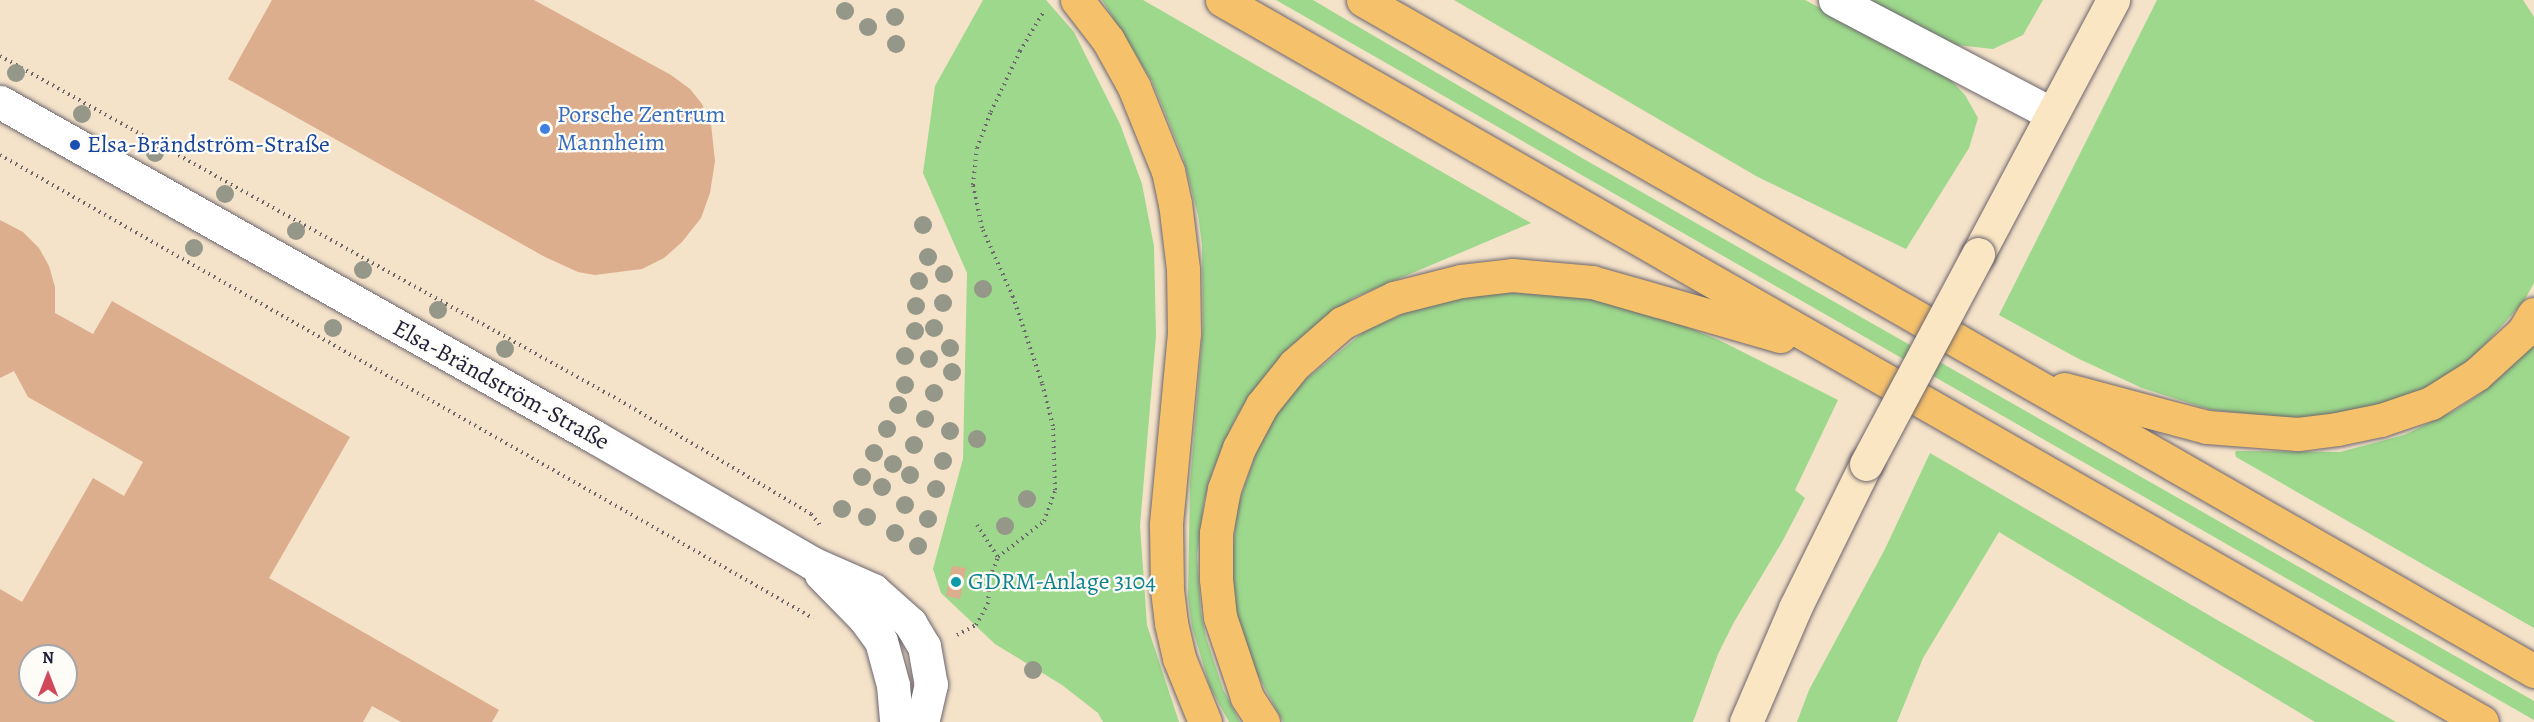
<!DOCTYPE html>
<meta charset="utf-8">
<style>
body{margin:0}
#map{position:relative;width:2534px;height:722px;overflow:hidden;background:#f4e2c9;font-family:Alegreya,serif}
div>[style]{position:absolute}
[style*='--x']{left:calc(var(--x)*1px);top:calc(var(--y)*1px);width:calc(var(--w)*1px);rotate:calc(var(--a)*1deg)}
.green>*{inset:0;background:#9dd88c}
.building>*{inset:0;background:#dcae8d}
.path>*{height:4px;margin-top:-2px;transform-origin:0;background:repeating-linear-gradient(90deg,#6c656d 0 1.5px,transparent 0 6px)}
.roads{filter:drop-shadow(0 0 2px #6c656d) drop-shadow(0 0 2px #6c656d)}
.minor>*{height:33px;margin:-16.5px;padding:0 16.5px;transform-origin:16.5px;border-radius:16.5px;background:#fff}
.secondary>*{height:33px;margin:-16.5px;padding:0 16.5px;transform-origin:16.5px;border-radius:16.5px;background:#fbe6c4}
.motorway>*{height:33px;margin:-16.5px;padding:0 16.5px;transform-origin:16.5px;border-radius:16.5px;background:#f5c16b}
.bridges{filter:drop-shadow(0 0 2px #6c656d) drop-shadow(0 0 2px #6c656d)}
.secondary-bridge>*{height:33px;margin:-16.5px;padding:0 16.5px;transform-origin:16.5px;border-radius:16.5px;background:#fbe6c4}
.trees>*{width:18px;height:18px;margin:-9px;border-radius:50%;background:#959788}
.dots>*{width:16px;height:16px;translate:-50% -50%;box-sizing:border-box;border:3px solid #fdfcf7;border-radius:50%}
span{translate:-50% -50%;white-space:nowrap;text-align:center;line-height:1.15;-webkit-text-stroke:4.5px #fdfcf7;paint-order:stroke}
.shop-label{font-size:24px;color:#366cbe}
.left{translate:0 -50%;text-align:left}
.transit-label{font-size:24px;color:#164399}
.street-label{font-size:24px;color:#22223b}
.culture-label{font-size:24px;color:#0d838f}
.north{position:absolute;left:18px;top:644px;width:60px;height:60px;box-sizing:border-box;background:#fdfcf7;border:2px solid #a5a5ac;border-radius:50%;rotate:0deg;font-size:16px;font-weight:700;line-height:24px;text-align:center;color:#22223b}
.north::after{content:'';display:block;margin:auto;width:21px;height:27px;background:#d1495b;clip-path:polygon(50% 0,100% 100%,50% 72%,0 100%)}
</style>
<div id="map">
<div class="green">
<i style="clip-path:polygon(983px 0,1046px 0,1074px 32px,1120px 124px,1142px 184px,1154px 246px,1156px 336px,1140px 526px,1147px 625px,1179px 722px,1103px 722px,1098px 713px,1062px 685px,995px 644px,941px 593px,933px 569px,963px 459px,967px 273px,923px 173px,935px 86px)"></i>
<i style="clip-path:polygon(1102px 0,1143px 0,1531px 223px,1353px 298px,1323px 320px,1247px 400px,1235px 419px,1213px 470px,1204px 501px,1197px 555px,1201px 612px,1206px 637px,1223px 689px,1240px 722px,1229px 722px,1210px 687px,1192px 627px,1188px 597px,1190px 483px,1203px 327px,1202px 245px,1198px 215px,1183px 157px,1152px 81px)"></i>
<i style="clip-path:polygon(1276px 0,1313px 0,1340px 16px,1582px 158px,2534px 701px,2534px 720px)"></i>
<i style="clip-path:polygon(1454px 0,1805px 0,1946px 75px,1965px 95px,1978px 118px,1969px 148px,1906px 249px,1756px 176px)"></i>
<i style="clip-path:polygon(1866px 0,2043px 0,2023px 35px,1993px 49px,1948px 44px)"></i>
<i style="clip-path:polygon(2157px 0,2523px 0,2534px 17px,2534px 283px,2524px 301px,2480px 350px,2453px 373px,2419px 392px,2382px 407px,2309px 420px,2211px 410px,2142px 388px,2077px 358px,1999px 315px)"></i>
<i style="clip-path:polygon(1501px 292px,1604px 299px,1653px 313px,1719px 340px,1838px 400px,1795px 490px,1805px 498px,1782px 542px,1734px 622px,1718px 654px,1693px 722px,1283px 722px,1251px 662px,1240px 629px,1232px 591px,1232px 559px,1237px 508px,1260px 441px,1280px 408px,1305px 380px,1366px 330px,1431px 302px)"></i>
<i style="clip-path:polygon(2534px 341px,2534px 628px,2236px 457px,2235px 453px,2236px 451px,2340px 452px,2404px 435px,2456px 410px,2480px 394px,2503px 374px)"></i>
<i style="clip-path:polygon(1930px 453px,2219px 621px,2396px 722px,2315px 722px,1999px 532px,1923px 658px,1897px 722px,1797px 722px,1809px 690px,1885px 549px)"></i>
</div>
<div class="building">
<i style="clip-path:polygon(272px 0,534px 0,671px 75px,690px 89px,702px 104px,711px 124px,715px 161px,710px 193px,701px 218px,682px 242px,664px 258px,642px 269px,595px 275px,578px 272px,545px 257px,228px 79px)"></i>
<i style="clip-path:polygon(evenodd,0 220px,23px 232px,39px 248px,49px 266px,55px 287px,55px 313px,93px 334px,112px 301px,350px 437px,269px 578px,499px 710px,492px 722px,401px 722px,372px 706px,363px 722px,0 722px,0 589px,22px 602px,93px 478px,124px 496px,143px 462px,28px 397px,14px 371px,0 378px,0 220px,30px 656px,66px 656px,66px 692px,30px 692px,30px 656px)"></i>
<i style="clip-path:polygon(952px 566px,966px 568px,960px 599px,946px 596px)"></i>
</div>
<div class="path">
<i style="--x:0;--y:56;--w:708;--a:29.06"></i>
<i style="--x:619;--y:400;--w:223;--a:30.7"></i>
<i style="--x:811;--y:514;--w:14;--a:51"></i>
<i style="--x:0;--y:155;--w:936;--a:29.66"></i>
<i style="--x:977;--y:525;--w:38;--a:57"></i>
<i style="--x:957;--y:635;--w:21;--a:-28"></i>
<i style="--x:976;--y:625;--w:24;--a:-60"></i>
<i style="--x:988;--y:604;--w:27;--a:-86"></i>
<i style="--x:990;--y:577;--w:22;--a:-68"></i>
<i style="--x:998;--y:557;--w:58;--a:-38"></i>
<i style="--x:1044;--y:521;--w:33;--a:-70"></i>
<i style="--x:1055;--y:490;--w:64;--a:-91.8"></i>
<i style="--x:1053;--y:426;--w:44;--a:-104.3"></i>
<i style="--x:1042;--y:383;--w:91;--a:-108.6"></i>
<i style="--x:1013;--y:297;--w:76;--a:-114.2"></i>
<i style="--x:982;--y:228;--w:44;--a:-101.8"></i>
<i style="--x:973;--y:185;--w:37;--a:-84"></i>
<i style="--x:977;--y:148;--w:39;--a:-69"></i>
<i style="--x:991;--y:112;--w:68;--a:-64.6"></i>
<i style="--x:1020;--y:51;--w:47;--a:-59"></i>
</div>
<div class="roads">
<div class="minor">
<i style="--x:1835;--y:0;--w:245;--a:27.7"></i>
<i style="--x:0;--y:102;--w:683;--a:29.38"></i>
<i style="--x:595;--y:437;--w:251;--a:30.1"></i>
<i style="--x:812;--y:563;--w:67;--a:23.9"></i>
<i style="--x:873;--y:590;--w:50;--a:41.7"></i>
<i style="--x:910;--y:623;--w:27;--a:59"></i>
<i style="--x:924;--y:646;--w:39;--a:80"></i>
<i style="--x:931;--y:684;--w:39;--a:103"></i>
<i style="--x:821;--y:574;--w:63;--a:45.6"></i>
<i style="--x:865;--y:619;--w:27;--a:54"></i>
<i style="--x:881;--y:641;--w:46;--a:74.7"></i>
<i style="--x:893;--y:685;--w:37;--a:85"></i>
</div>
<div class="secondary">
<i style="--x:1978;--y:254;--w:288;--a:-62"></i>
<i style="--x:1746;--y:722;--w:124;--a:-66.7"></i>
<i style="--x:1795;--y:608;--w:161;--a:-63.8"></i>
</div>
<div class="motorway">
<i style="--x:1077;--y:0;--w:51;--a:52.2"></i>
<i style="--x:1108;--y:40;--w:54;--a:61"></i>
<i style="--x:1134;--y:87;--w:91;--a:68"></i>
<i style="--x:1168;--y:171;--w:33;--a:78"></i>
<i style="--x:1175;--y:203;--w:66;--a:83.1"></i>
<i style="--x:1183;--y:269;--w:64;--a:89.1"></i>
<i style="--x:1184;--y:333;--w:193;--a:95.4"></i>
<i style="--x:1166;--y:525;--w:65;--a:89.1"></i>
<i style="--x:1167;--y:590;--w:33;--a:83"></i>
<i style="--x:1171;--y:623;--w:36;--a:77"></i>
<i style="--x:1179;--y:658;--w:69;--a:67.9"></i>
<i style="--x:1222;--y:0;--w:1452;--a:29.81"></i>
<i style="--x:1363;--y:0;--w:1350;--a:29.81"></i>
<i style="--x:2064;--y:389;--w:148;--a:14.9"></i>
<i style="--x:2207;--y:427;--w:91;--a:4.4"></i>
<i style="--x:2298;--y:434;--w:39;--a:-7"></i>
<i style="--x:2337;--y:429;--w:45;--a:-11.6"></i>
<i style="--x:2381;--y:420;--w:53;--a:-18.8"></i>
<i style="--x:2431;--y:403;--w:54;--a:-32.2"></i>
<i style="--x:2477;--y:374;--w:62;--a:-42.4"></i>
<i style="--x:2523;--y:332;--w:21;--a:-59"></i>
<i style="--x:1263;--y:722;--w:30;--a:-123"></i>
<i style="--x:1247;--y:697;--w:84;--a:-108.6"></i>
<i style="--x:1220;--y:617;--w:38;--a:-96"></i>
<i style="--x:1216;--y:579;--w:46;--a:-90"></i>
<i style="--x:1216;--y:533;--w:45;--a:-79.7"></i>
<i style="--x:1224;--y:489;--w:44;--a:-69.9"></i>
<i style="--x:1239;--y:448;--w:49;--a:-61.9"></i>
<i style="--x:1262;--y:405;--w:51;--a:-51.3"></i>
<i style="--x:1294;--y:365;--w:64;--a:-41.2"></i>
<i style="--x:1342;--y:323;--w:58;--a:-25.7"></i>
<i style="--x:1394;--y:298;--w:69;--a:-14.2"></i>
<i style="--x:1461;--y:281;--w:51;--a:-6.7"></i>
<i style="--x:1512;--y:275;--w:80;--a:5"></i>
<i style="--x:1592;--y:282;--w:196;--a:16"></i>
</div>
</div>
<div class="bridges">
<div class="secondary-bridge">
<i style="--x:1866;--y:464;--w:238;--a:-61.9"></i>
</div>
</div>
<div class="trees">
<i style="left:845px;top:11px"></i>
<i style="left:895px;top:17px"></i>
<i style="left:868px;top:27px"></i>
<i style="left:896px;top:44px"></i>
<i style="left:16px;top:73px"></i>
<i style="left:82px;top:114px"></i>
<i style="left:155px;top:153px"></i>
<i style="left:225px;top:194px"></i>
<i style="left:923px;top:225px"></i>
<i style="left:296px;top:231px"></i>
<i style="left:194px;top:248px"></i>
<i style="left:928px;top:257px"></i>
<i style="left:363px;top:270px"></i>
<i style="left:944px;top:274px"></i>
<i style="left:919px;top:281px"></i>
<i style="left:983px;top:289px"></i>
<i style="left:943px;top:303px"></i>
<i style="left:916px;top:306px"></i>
<i style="left:438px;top:310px"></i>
<i style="left:333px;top:328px"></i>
<i style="left:934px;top:328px"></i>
<i style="left:915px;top:331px"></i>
<i style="left:950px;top:348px"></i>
<i style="left:505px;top:349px"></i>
<i style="left:905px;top:356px"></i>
<i style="left:929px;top:359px"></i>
<i style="left:952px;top:372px"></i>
<i style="left:905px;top:385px"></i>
<i style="left:934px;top:393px"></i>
<i style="left:898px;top:405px"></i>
<i style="left:925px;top:419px"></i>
<i style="left:887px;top:429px"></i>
<i style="left:950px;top:431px"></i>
<i style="left:977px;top:439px"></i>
<i style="left:914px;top:445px"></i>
<i style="left:874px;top:453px"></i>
<i style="left:943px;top:461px"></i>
<i style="left:893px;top:464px"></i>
<i style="left:910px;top:475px"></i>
<i style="left:862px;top:477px"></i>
<i style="left:882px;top:487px"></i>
<i style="left:936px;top:489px"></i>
<i style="left:1027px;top:499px"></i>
<i style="left:905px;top:505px"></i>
<i style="left:842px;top:509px"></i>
<i style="left:867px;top:517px"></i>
<i style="left:928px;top:519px"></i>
<i style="left:1005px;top:526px"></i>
<i style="left:895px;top:533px"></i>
<i style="left:918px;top:546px"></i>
<i style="left:1033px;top:670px"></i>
</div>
<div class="dots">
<i style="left:545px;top:129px;background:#3f7fe0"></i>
<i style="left:75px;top:145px;background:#1a4fb4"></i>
<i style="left:956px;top:582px;background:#0f9aa8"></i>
</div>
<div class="shop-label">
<span class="left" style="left:557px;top:129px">Porsche Zentrum<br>Mannheim</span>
</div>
<div class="transit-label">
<span class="left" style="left:87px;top:145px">Elsa-Brändström-Straße</span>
</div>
<div class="street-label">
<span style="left:501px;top:385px;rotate:29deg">Elsa-Brändström-Straße</span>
</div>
<div class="culture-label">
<span class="left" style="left:968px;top:582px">GDRM-Anlage 3104</span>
</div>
<div class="north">N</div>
</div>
